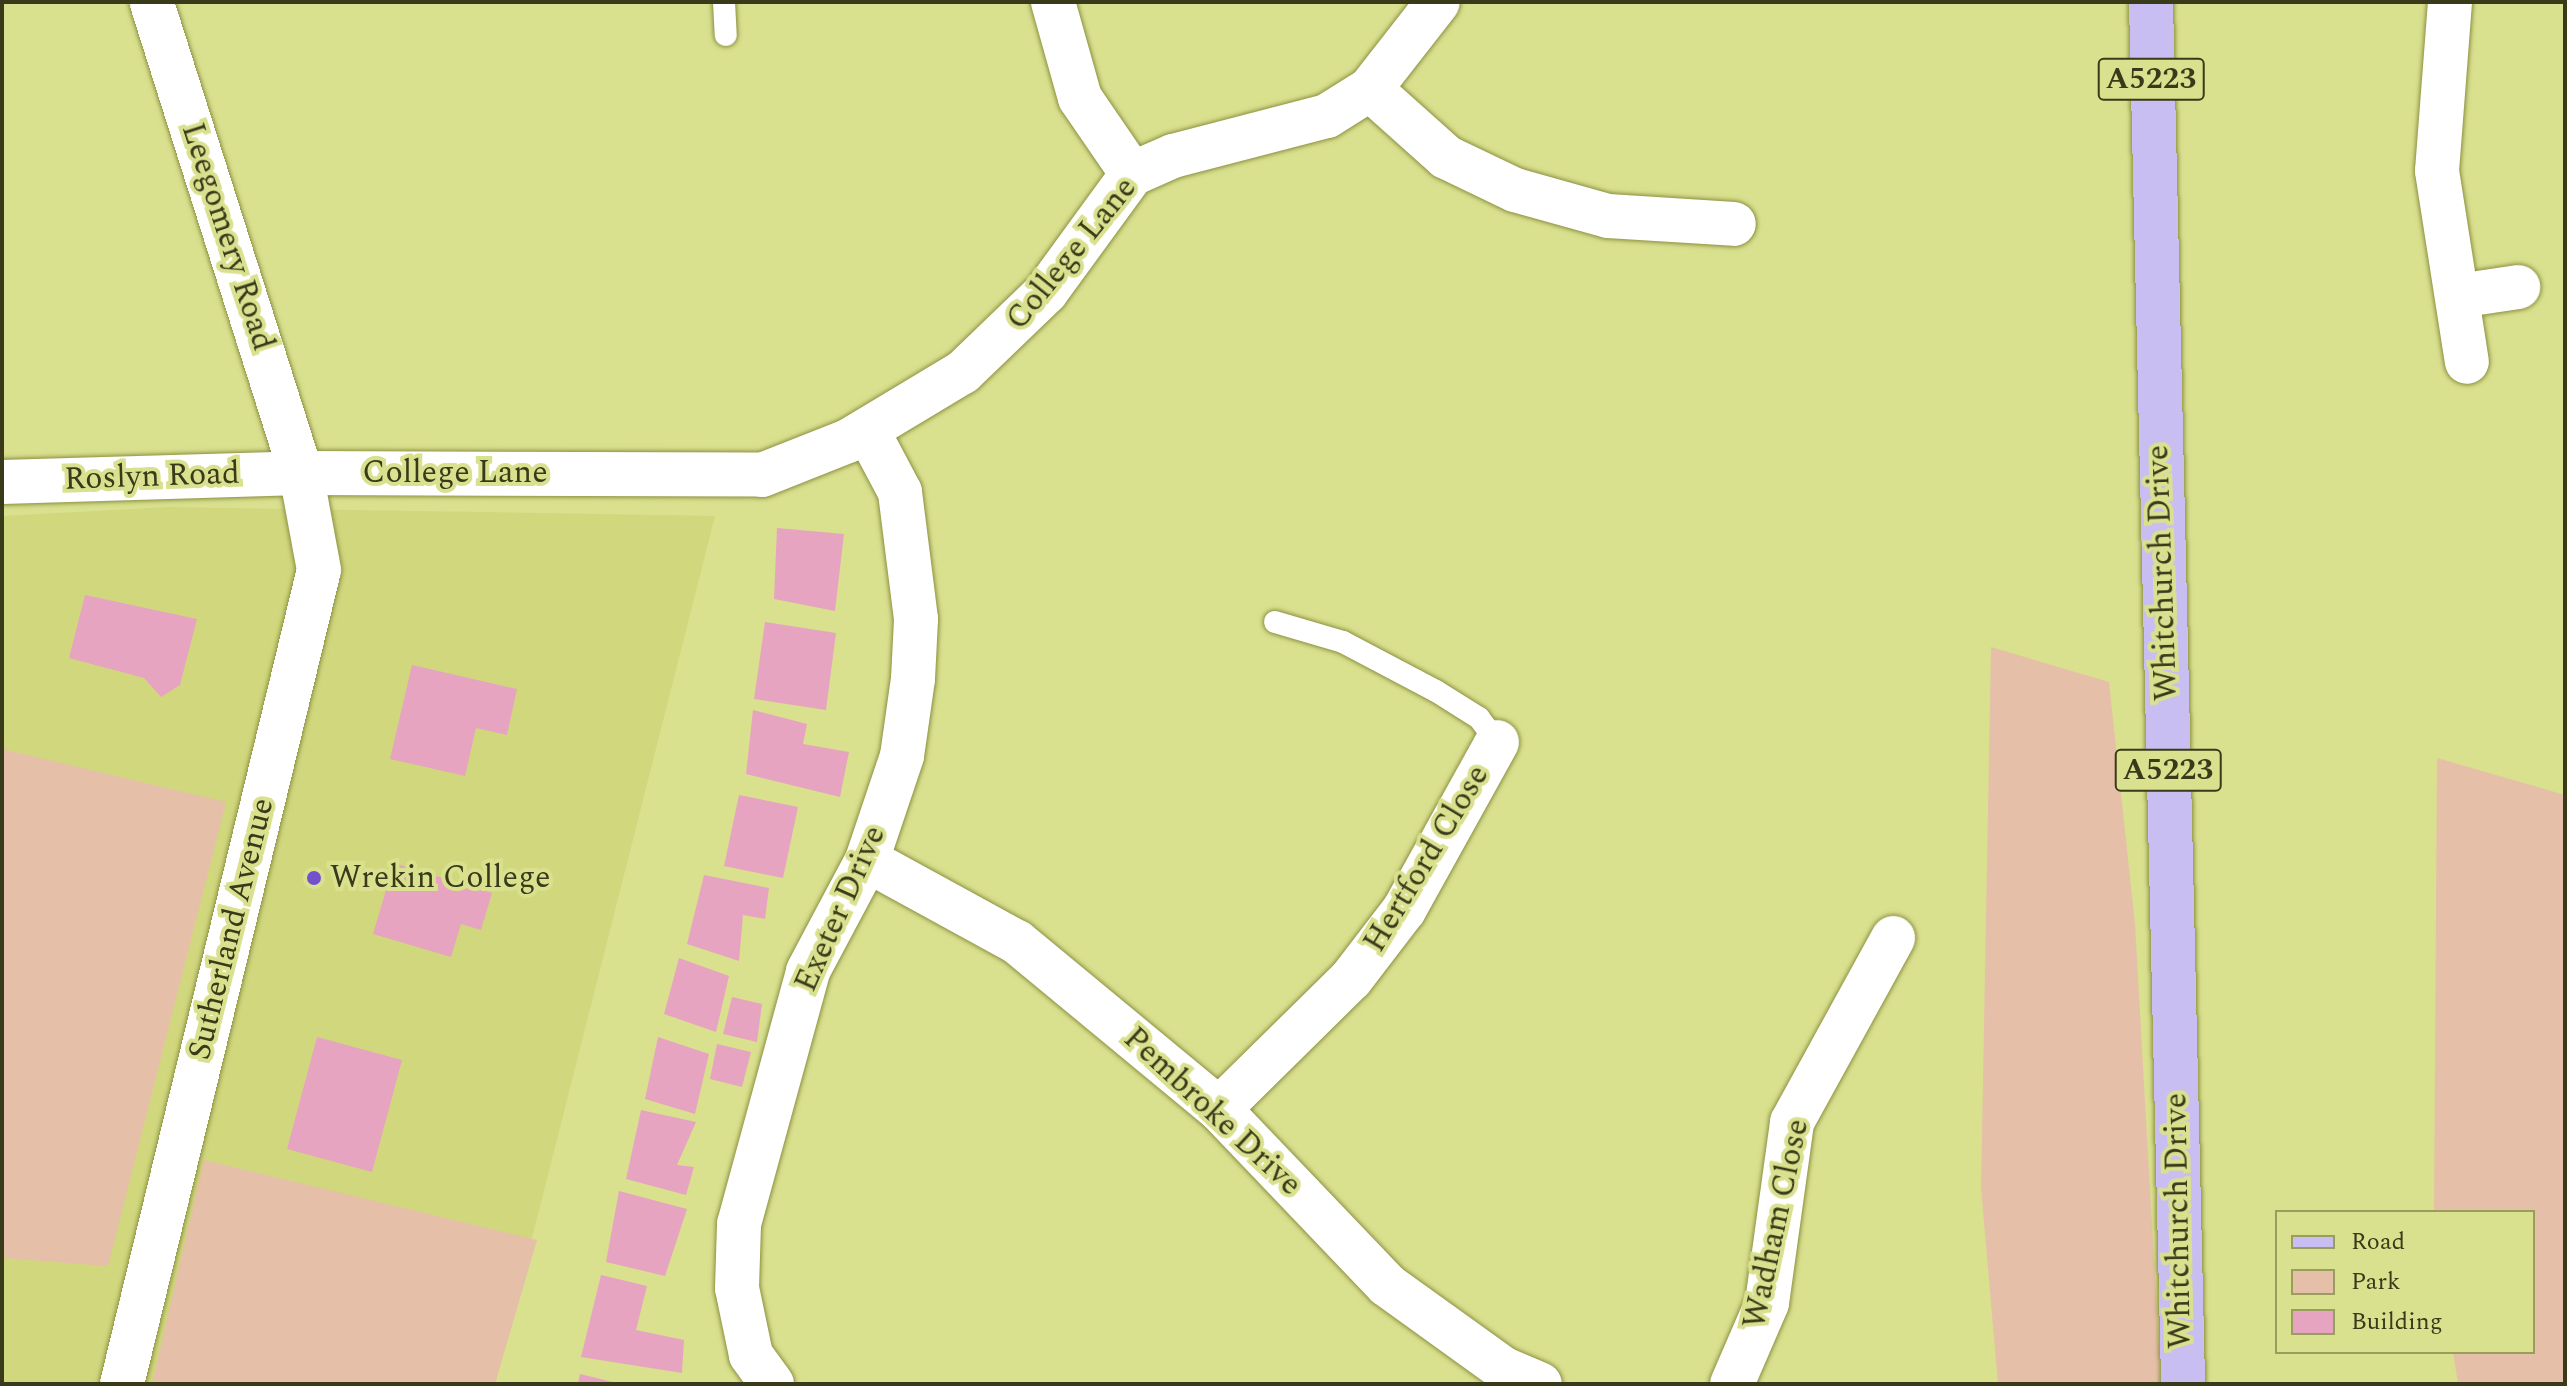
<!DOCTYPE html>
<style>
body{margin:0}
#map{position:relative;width:2567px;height:1386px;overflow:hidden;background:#d9e08e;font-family:Spectral,serif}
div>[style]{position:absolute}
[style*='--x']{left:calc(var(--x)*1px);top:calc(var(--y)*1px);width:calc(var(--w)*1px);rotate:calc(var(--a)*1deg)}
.built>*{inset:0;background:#d0d77d}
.green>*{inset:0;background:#e6bfa8}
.building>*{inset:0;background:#e7a4c1}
.roads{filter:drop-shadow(0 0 2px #8c9141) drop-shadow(0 0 2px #8c9141)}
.lane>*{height:22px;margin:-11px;padding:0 11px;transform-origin:11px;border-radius:11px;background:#fff}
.street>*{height:44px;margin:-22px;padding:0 22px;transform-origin:22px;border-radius:22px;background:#fff}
.primary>*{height:44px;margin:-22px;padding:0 22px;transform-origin:22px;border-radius:22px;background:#c8bef2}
.dots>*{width:22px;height:22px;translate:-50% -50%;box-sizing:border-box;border:4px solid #d9e08e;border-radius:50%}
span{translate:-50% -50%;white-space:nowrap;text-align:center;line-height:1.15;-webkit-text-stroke:8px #d9e08e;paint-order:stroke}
.shield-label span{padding:2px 6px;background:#d9e08e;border:2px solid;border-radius:6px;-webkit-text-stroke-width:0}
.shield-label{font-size:30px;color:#383a19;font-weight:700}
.street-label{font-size:32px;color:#383a19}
.poi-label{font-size:32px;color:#383a19}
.left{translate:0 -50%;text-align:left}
.frame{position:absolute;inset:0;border:4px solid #383a19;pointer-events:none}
.legend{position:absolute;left:2275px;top:1210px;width:260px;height:144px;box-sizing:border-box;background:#d9e08e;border:2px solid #999e5f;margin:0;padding:10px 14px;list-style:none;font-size:24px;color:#383a19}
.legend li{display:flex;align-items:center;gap:16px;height:40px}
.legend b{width:40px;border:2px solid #999e5f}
</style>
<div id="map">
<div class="built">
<i style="clip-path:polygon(169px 507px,715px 516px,495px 1384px,2px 1384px,2px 516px)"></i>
</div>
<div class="green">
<i style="clip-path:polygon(1991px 647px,2109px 682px,2135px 924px,2161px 1384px,1998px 1384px,1981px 1188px)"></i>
<i style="clip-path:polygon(2px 749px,226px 802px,108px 1266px,2px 1258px)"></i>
<i style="clip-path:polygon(2437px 758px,2565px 795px,2565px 1384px,2458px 1384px,2453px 1352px,2533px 1352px,2533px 1212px,2434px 1212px)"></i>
<i style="clip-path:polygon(204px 1160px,537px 1240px,495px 1384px,152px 1384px)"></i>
</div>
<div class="building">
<i style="clip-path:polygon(777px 528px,844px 534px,835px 611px,774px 599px)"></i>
<i style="clip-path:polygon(85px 595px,197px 619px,180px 685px,161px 697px,144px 678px,69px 658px)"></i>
<i style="clip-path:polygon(765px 622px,836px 633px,826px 710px,754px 699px)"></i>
<i style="clip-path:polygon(412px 665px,517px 689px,507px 735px,476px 728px,465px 776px,390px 759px)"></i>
<i style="clip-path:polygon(753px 710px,807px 724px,803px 744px,849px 752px,840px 797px,746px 774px)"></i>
<i style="clip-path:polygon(739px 795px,798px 807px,783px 878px,724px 866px)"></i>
<i style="clip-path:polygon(394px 863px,492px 893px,481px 930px,461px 924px,451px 957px,373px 934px)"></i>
<i style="clip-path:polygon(704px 875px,769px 888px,765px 919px,743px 915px,739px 961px,687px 944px)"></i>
<i style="clip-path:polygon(679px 958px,729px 976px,716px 1032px,664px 1014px)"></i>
<i style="clip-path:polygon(732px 997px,762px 1004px,757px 1042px,723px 1034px)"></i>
<i style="clip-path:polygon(317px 1037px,402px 1060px,372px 1172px,287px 1149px)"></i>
<i style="clip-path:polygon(658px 1037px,709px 1054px,695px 1114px,645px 1099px)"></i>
<i style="clip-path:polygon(717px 1044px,751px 1052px,742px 1087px,710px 1079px)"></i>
<i style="clip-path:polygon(641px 1110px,696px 1122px,677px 1165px,694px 1167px,686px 1195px,626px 1179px)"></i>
<i style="clip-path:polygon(619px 1191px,687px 1209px,665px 1276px,606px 1262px)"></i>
<i style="clip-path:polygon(601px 1275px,647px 1286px,636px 1330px,684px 1340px,682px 1373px,581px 1357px)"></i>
<i style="clip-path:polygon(580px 1374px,617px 1383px,617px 1384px,578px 1384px)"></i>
</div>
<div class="roads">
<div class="lane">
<i style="--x:724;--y:2;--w:33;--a:87"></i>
<i style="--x:1275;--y:622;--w:71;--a:16.4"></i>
<i style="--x:1343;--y:642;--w:105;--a:27.8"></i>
<i style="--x:1436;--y:691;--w:51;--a:32.1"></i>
<i style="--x:1479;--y:718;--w:30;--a:53"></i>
</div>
<div class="street">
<i style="--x:1053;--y:2;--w:100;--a:74.3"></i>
<i style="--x:1080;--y:98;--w:92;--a:55.6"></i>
<i style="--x:2450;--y:2;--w:169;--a:94.4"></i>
<i style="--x:2437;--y:171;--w:193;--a:81.1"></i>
<i style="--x:1370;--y:89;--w:102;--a:41.8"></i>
<i style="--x:1446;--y:157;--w:76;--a:25.6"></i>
<i style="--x:1515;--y:190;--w:97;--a:15.6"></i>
<i style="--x:1608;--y:216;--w:126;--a:3.6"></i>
<i style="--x:2458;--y:296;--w:61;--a:-8.5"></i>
<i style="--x:2;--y:482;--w:299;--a:-1.7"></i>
<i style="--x:301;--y:473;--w:461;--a:0.2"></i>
<i style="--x:762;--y:475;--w:92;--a:-21.6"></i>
<i style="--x:848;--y:441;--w:134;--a:-31"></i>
<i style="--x:963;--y:372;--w:115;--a:-43.9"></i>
<i style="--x:1046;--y:292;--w:146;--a:-53.9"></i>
<i style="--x:1132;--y:174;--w:45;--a:-23.7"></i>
<i style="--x:1173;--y:156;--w:159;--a:-14.6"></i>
<i style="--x:1327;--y:116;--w:51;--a:-32.1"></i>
<i style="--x:1370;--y:89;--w:110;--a:-52"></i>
<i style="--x:867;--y:860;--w:171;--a:28.7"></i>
<i style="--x:1017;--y:942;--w:262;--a:39.6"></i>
<i style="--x:1219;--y:1109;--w:243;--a:46.3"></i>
<i style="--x:1387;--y:1285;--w:144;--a:35.7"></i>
<i style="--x:1504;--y:1369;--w:39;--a:23"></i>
<i style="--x:1219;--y:1109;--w:185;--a:-44.6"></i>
<i style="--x:1351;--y:979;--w:87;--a:-52.5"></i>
<i style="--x:1404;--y:910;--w:192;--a:-61"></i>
<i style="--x:122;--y:1384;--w:837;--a:-76.4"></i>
<i style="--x:319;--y:570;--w:99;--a:-100.5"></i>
<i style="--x:301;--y:473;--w:494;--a:-107.6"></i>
<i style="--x:772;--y:1384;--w:36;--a:-126"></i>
<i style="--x:751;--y:1355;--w:68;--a:-101.8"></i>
<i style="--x:737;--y:1288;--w:64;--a:-88.2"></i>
<i style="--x:739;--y:1224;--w:262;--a:-74.7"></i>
<i style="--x:808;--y:971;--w:126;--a:-62"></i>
<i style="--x:867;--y:860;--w:110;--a:-71.4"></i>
<i style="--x:902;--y:756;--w:78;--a:-81.9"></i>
<i style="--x:913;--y:679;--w:60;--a:-87.1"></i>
<i style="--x:916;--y:619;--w:128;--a:-97.2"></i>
<i style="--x:900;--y:492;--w:70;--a:-118"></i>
<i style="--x:1732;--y:1384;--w:88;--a:-66.6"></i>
<i style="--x:1767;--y:1303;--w:183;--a:-82.1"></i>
<i style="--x:1792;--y:1122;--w:210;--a:-61.2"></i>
</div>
<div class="primary">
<i style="--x:2151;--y:2;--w:1382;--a:88.67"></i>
</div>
</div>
<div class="dots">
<i style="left:314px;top:878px;background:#7452cb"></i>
</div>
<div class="shield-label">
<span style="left:2151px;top:79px">A5223</span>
<span style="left:2168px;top:770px">A5223</span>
</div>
<div class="street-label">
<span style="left:227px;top:237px;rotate:72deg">Leegomery Road</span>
<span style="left:1072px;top:254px;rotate:-51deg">College Lane</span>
<span style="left:455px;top:473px">College Lane</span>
<span style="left:152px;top:477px;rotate:-2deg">Roslyn Road</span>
<span style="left:2163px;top:573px;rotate:-92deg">Whitchurch Drive</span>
<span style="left:1427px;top:859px;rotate:-59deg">Hertford Close</span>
<span style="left:841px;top:909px;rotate:-66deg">Exeter Drive</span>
<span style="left:232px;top:929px;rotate:-76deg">Sutherland Avenue</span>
<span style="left:1212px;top:1112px;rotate:43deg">Pembroke Drive</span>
<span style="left:2179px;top:1221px;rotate:-91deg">Whitchurch Drive</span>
<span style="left:1777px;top:1224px;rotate:-78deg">Wadham Close</span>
</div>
<div class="poi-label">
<span class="left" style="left:330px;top:878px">Wrekin College</span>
</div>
<div class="frame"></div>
<ul class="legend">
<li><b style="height:10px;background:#c8bef2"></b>Road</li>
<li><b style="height:22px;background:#e6bfa8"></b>Park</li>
<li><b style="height:22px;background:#e7a4c1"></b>Building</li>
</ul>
</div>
